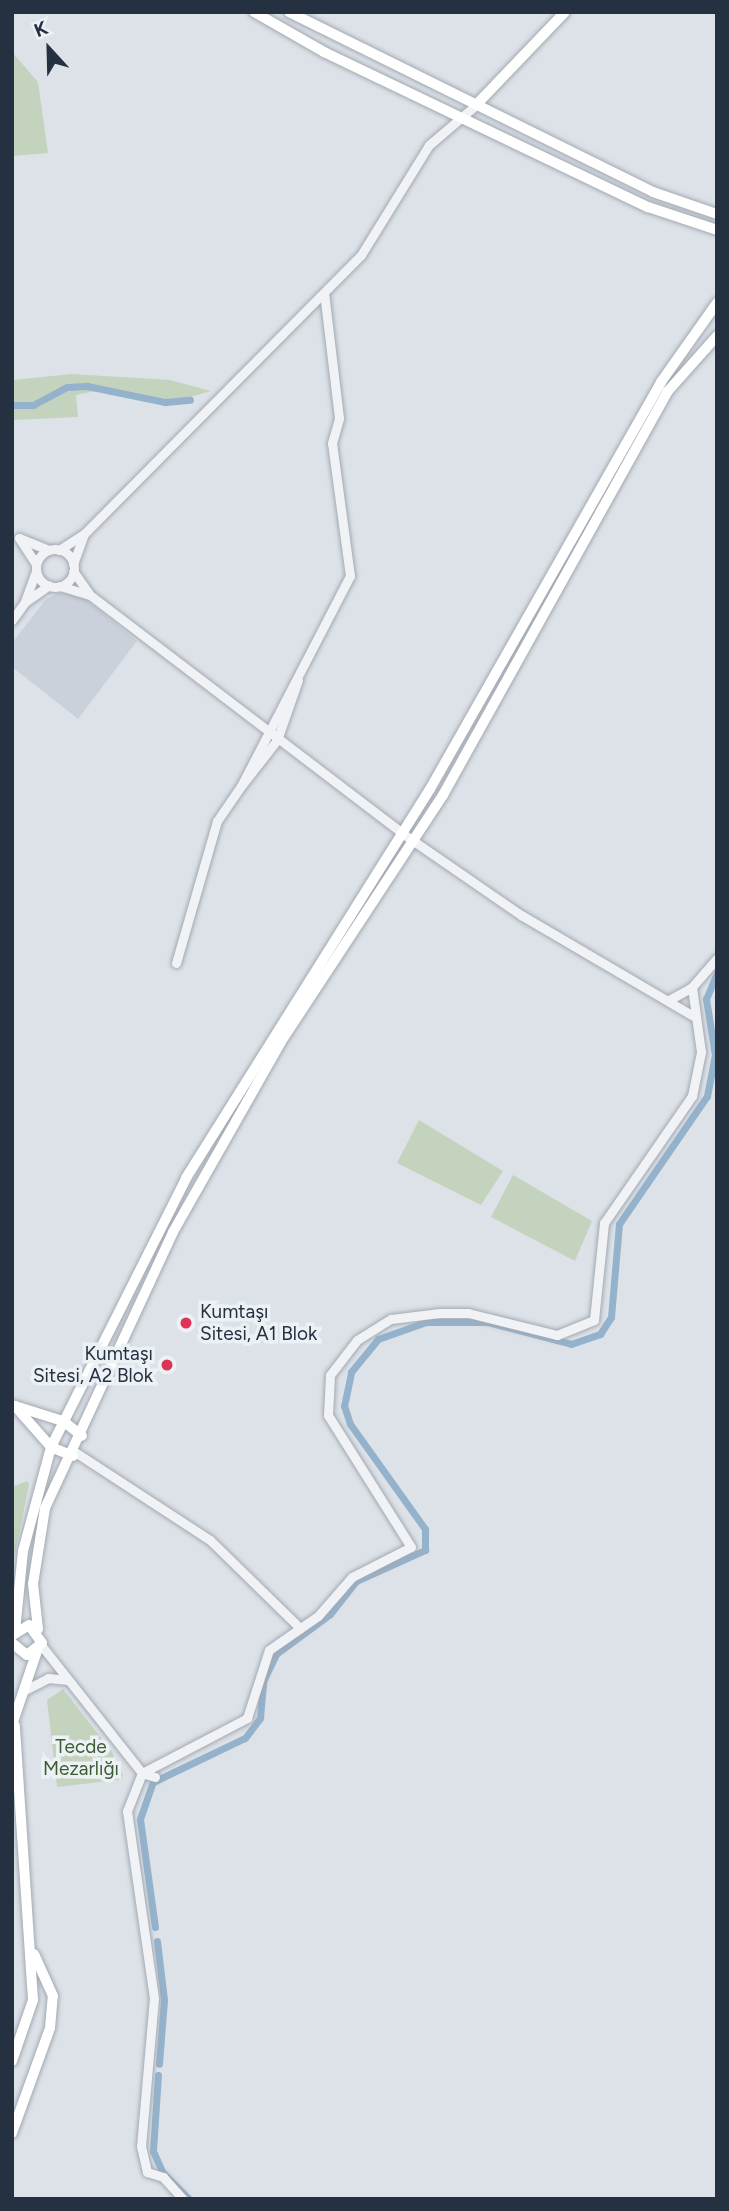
<!DOCTYPE html>
<meta charset="utf-8">
<style>
body{margin:0}
#map{position:relative;width:729px;height:2211px;overflow:hidden;background:#dde2e8;font-family:Figtree,sans-serif}
div>[style]{position:absolute}
[style*='--x']{left:calc(var(--x)*1px);top:calc(var(--y)*1px);width:calc(var(--w)*1px);rotate:calc(var(--a)*1deg)}
.built>*{inset:0;background:#cbd1db}
.green>*{inset:0;background:#c4d3bd}
.canal>*{height:7px;margin:-3.5px;padding:0 3.5px;transform-origin:3.5px;border-radius:3.5px;background:#94b2cc}
.roads{filter:drop-shadow(0 0 2px #a2a9b2) drop-shadow(0 0 2px #a2a9b2)}
.minor>*{height:9px;margin:-4.5px;padding:0 4.5px;transform-origin:4.5px;border-radius:4.5px;background:#f0f2f6}
.minor>.ring{margin:-4.5px;padding:0;box-sizing:content-box;background:none;border:9px solid #f0f2f6;border-radius:50%}
.major>*{height:10px;margin:-5px;padding:0 5px;transform-origin:5px;border-radius:5px;background:#fff}
.dots>*{width:19px;height:19px;translate:-50% -50%;box-sizing:border-box;border:4px solid #ecf1f6;border-radius:50%}
span{translate:-50% -50%;white-space:nowrap;text-align:center;line-height:1.15;-webkit-text-stroke:7px #ecf1f6;paint-order:stroke}
.poi-label{font-size:19px;color:#253040}
.left{translate:0 -50%;text-align:left}
.right{translate:-100% -50%;text-align:right}
.park-label{font-size:19px;color:#3b5d31}
.frame{position:absolute;inset:0;border:14px solid #253040;pointer-events:none}
.north{position:absolute;left:14px;top:14px;width:70px;height:70px;-webkit-text-stroke:5px #ecf1f6;paint-order:stroke;rotate:338deg;font-size:19px;font-weight:700;line-height:28px;text-align:center;color:#253040}
.north::after{content:'';display:block;margin:auto;width:24px;height:32px;background:#253040;clip-path:polygon(50% 0,100% 100%,50% 72%,0 100%)}
</style>
<div id="map">
<div class="built">
<i style="clip-path:polygon(59px 593px,83px 597px,137px 641px,78px 719px,12px 667px,12px 643px,46px 599px)"></i>
</div>
<div class="green">
<i style="clip-path:polygon(12px 52px,38px 82px,48px 153px,12px 156px)"></i>
<i style="clip-path:polygon(72px 374px,170px 380px,211px 391px,167px 404px,96px 391px,76px 395px,78px 417px,12px 420px,12px 380px)"></i>
<i style="clip-path:polygon(419px 1120px,503px 1171px,481px 1205px,397px 1163px)"></i>
<i style="clip-path:polygon(513px 1175px,592px 1221px,575px 1261px,491px 1217px)"></i>
<i style="clip-path:polygon(27px 1481px,29px 1484px,12px 1569px,12px 1487px)"></i>
<i style="clip-path:polygon(63px 1689px,112px 1752px,123px 1776px,118px 1780px,57px 1787px,47px 1700px)"></i>
</div>
<div class="canal">
<i style="--x:12;--y:405;--w:21;--a:0"></i>
<i style="--x:33;--y:405;--w:38;--a:-28"></i>
<i style="--x:67;--y:387;--w:20;--a:-3"></i>
<i style="--x:87;--y:386;--w:80;--a:11.6"></i>
<i style="--x:165;--y:402;--w:25;--a:-5"></i>
<i style="--x:155;--y:1927;--w:109;--a:-97.9"></i>
<i style="--x:140;--y:1819;--w:39;--a:-71"></i>
<i style="--x:153;--y:1782;--w:102;--a:-25.6"></i>
<i style="--x:245;--y:1738;--w:25;--a:-53"></i>
<i style="--x:260;--y:1718;--w:37;--a:-85"></i>
<i style="--x:263;--y:1681;--w:30;--a:-64"></i>
<i style="--x:276;--y:1654;--w:67;--a:-36.5"></i>
<i style="--x:330;--y:1614;--w:42;--a:-51.8"></i>
<i style="--x:356;--y:1581;--w:76;--a:-24.2"></i>
<i style="--x:425;--y:1550;--w:21;--a:-90"></i>
<i style="--x:425;--y:1529;--w:129;--a:-125.5"></i>
<i style="--x:350;--y:1424;--w:19;--a:-108"></i>
<i style="--x:344;--y:1406;--w:35;--a:-78"></i>
<i style="--x:351;--y:1372;--w:43;--a:-50.7"></i>
<i style="--x:378;--y:1339;--w:51;--a:-19.5"></i>
<i style="--x:426;--y:1322;--w:62;--a:0"></i>
<i style="--x:488;--y:1322;--w:86;--a:14.8"></i>
<i style="--x:571;--y:1344;--w:31;--a:-19"></i>
<i style="--x:600;--y:1334;--w:20;--a:-57"></i>
<i style="--x:611;--y:1317;--w:93;--a:-85.1"></i>
<i style="--x:619;--y:1224;--w:155;--a:-55.5"></i>
<i style="--x:707;--y:1096;--w:42;--a:-79"></i>
<i style="--x:715;--y:1055;--w:57;--a:-99.1"></i>
<i style="--x:706;--y:999;--w:28;--a:-67"></i>
<i style="--x:157;--y:1941;--w:59;--a:83.2"></i>
<i style="--x:164;--y:2000;--w:64;--a:94.5"></i>
<i style="--x:158;--y:2075;--w:76;--a:93.8"></i>
<i style="--x:153;--y:2151;--w:24;--a:66"></i>
<i style="--x:163;--y:2173;--w:37;--a:45"></i>
</div>
<div class="roads">
<div class="minor">
<i style="--x:84;--y:534;--w:393;--a:-45.2"></i>
<i style="--x:361;--y:255;--w:129;--a:-58.3"></i>
<i style="--x:429;--y:145;--w:63;--a:-40.5"></i>
<i class="ring" style="left:36px;top:549px;width:29px;height:29px"></i>
<i style="--x:59;--y:550;--w:30;--a:-33"></i>
<i style="--x:84;--y:534;--w:32;--a:110"></i>
<i style="--x:36;--y:564;--w:31;--a:-123"></i>
<i style="--x:19;--y:538;--w:32;--a:22"></i>
<i style="--x:36;--y:571;--w:33;--a:110"></i>
<i style="--x:25;--y:602;--w:29;--a:-35"></i>
<i style="--x:60;--y:586;--w:31;--a:17"></i>
<i style="--x:90;--y:595;--w:29;--a:-125"></i>
<i style="--x:90;--y:595;--w:392;--a:37.3"></i>
<i style="--x:402;--y:833;--w:145;--a:34.6"></i>
<i style="--x:521;--y:915;--w:199;--a:30.4"></i>
<i style="--x:12;--y:620;--w:22;--a:-54"></i>
<i style="--x:298;--y:680;--w:64;--a:109.3"></i>
<i style="--x:277;--y:740;--w:58;--a:128"></i>
<i style="--x:241;--y:786;--w:237;--a:-62.6"></i>
<i style="--x:350;--y:576;--w:134;--a:-97.7"></i>
<i style="--x:332;--y:443;--w:26;--a:-74"></i>
<i style="--x:339;--y:418;--w:126;--a:-96.8"></i>
<i style="--x:176;--y:963;--w:148;--a:-73.9"></i>
<i style="--x:217;--y:821;--w:42;--a:-55.6"></i>
<i style="--x:669;--y:1000;--w:26;--a:-29"></i>
<i style="--x:75;--y:1452;--w:161;--a:33.1"></i>
<i style="--x:210;--y:1540;--w:126;--a:44.4"></i>
<i style="--x:41;--y:1645;--w:163;--a:51.7"></i>
<i style="--x:142;--y:1773;--w:41;--a:111.5"></i>
<i style="--x:127;--y:1811;--w:189;--a:81.8"></i>
<i style="--x:154;--y:1998;--w:149;--a:95"></i>
<i style="--x:141;--y:2146;--w:27;--a:77"></i>
<i style="--x:147;--y:2172;--w:17;--a:17"></i>
<i style="--x:163;--y:2177;--w:30;--a:48"></i>
<i style="--x:23;--y:1691;--w:28;--a:-27"></i>
<i style="--x:48;--y:1678;--w:20;--a:6"></i>
<i style="--x:155;--y:1777;--w:14;--a:-163"></i>
<i style="--x:142;--y:1773;--w:119;--a:-27.6"></i>
<i style="--x:247;--y:1718;--w:71;--a:-72.1"></i>
<i style="--x:269;--y:1650;--w:60;--a:-34.8"></i>
<i style="--x:318;--y:1616;--w:52;--a:-48.9"></i>
<i style="--x:352;--y:1577;--w:66;--a:-27"></i>
<i style="--x:411;--y:1547;--w:156;--a:-122.2"></i>
<i style="--x:328;--y:1415;--w:40;--a:-87.1"></i>
<i style="--x:330;--y:1375;--w:44;--a:-52.4"></i>
<i style="--x:357;--y:1340;--w:40;--a:-32"></i>
<i style="--x:391;--y:1319;--w:49;--a:-7"></i>
<i style="--x:440;--y:1313;--w:28;--a:0"></i>
<i style="--x:468;--y:1313;--w:92;--a:13.9"></i>
<i style="--x:557;--y:1335;--w:40;--a:-22"></i>
<i style="--x:594;--y:1320;--w:98;--a:-84.1"></i>
<i style="--x:604;--y:1223;--w:155;--a:-55.3"></i>
<i style="--x:692;--y:1096;--w:45;--a:-78.4"></i>
<i style="--x:701;--y:1052;--w:66;--a:-97.9"></i>
<i style="--x:692;--y:987;--w:38;--a:-49"></i>
</div>
<div class="major">
<i style="--x:254;--y:12;--w:81;--a:29.7"></i>
<i style="--x:324;--y:52;--w:359;--a:25.6"></i>
<i style="--x:648;--y:207;--w:73;--a:18.4"></i>
<i style="--x:289;--y:12;--w:406;--a:26.3"></i>
<i style="--x:653;--y:192;--w:68;--a:19"></i>
<i style="--x:477;--y:104;--w:127;--a:-46.3"></i>
<i style="--x:73;--y:1456;--w:24;--a:-158"></i>
<i style="--x:51;--y:1447;--w:55;--a:-131.3"></i>
<i style="--x:15;--y:1406;--w:50;--a:17.4"></i>
<i style="--x:63;--y:1421;--w:24;--a:38"></i>
<i style="--x:38;--y:1629;--w:45;--a:-96.3"></i>
<i style="--x:33;--y:1584;--w:77;--a:-81"></i>
<i style="--x:45;--y:1508;--w:304;--a:-65.1"></i>
<i style="--x:173;--y:1232;--w:224;--a:-60.4"></i>
<i style="--x:284;--y:1037;--w:290;--a:-56.7"></i>
<i style="--x:443;--y:795;--w:462;--a:-60.9"></i>
<i style="--x:668;--y:391;--w:74;--a:-48.3"></i>
<i style="--x:15;--y:1631;--w:80;--a:-84.3"></i>
<i style="--x:23;--y:1551;--w:108;--a:-74.9"></i>
<i style="--x:51;--y:1447;--w:301;--a:-63.3"></i>
<i style="--x:186;--y:1178;--w:459;--a:-57.9"></i>
<i style="--x:430;--y:789;--w:468;--a:-60.4"></i>
<i style="--x:661;--y:382;--w:97;--a:-54.7"></i>
<i style="--x:12;--y:1643;--w:19;--a:39"></i>
<i style="--x:27;--y:1655;--w:19;--a:-39"></i>
<i style="--x:42;--y:1643;--w:22;--a:-126"></i>
<i style="--x:29;--y:1625;--w:19;--a:148"></i>
<i style="--x:13;--y:1722;--w:75;--a:-71.3"></i>
<i style="--x:12;--y:2061;--w:65;--a:-71"></i>
<i style="--x:33;--y:2000;--w:275;--a:-93.8"></i>
<i style="--x:12;--y:2133;--w:112;--a:-70.1"></i>
<i style="--x:50;--y:2028;--w:32;--a:-85"></i>
<i style="--x:53;--y:1996;--w:46;--a:-114.3"></i>
</div>
</div>
<div class="dots">
<i style="left:186px;top:1323px;background:#db3455"></i>
<i style="left:167px;top:1365px;background:#db3455"></i>
</div>
<div class="poi-label">
<span class="left" style="left:200px;top:1323px">Kumtaşı<br>Sitesi, A1 Blok</span>
<span class="right" style="left:153px;top:1365px">Kumtaşı<br>Sitesi, A2 Blok</span>
</div>
<div class="park-label">
<span style="left:81px;top:1758px">Tecde<br>Mezarlığı</span>
</div>
<div class="frame"></div>
<div class="north">K</div>
</div>
